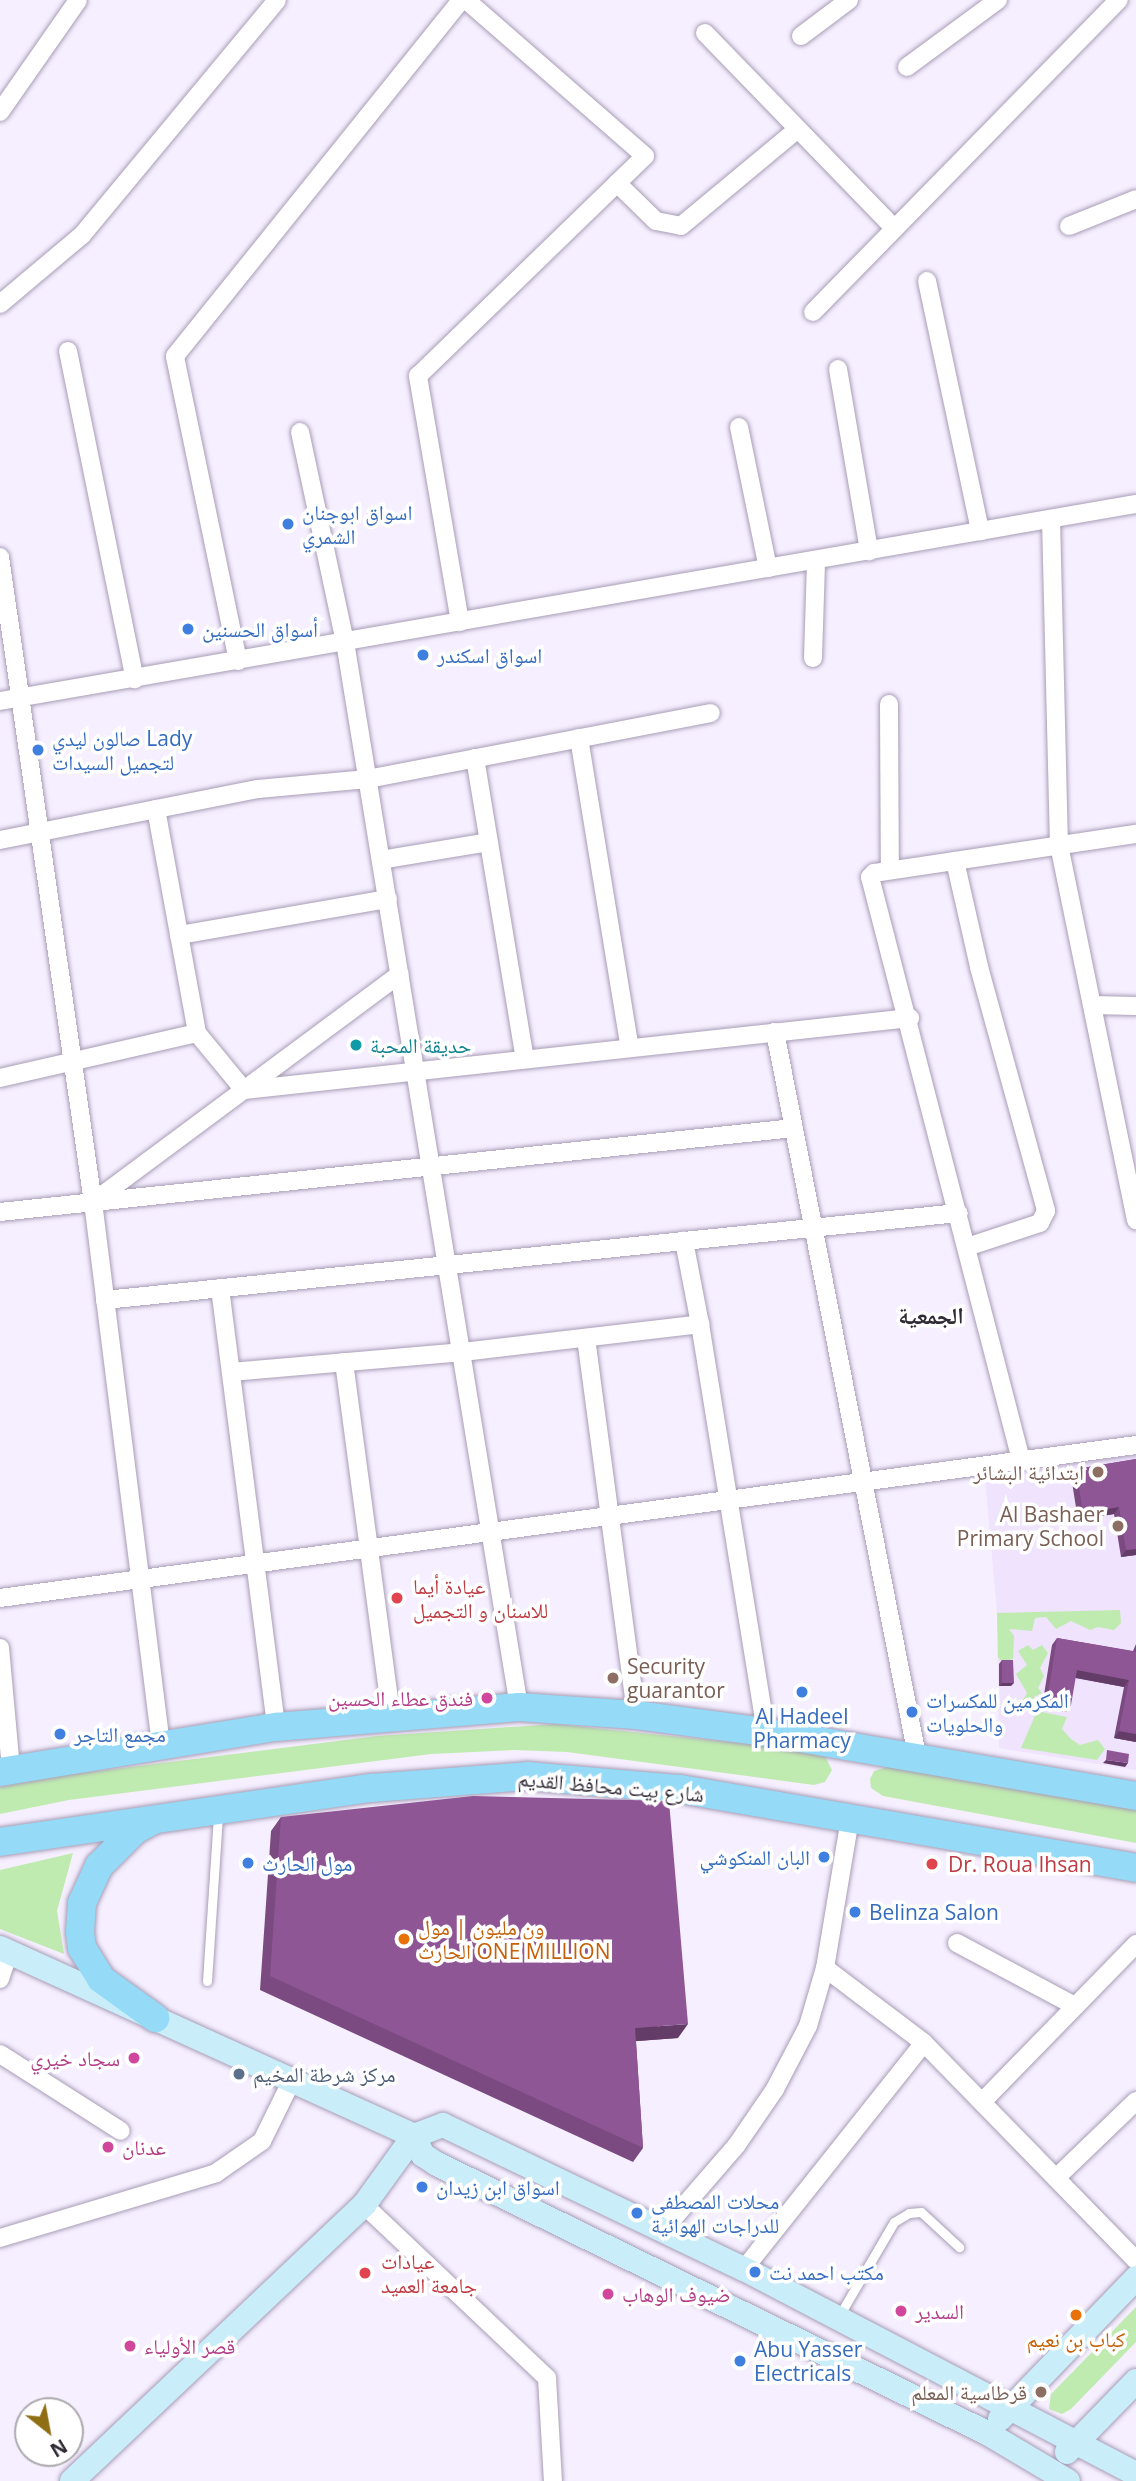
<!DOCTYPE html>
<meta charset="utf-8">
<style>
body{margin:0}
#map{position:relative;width:1136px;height:2481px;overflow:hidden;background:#f6efff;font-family:"Open Sans","Noto Naskh Arabic",sans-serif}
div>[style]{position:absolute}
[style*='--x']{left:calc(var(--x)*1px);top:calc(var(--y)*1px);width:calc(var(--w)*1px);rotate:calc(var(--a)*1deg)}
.built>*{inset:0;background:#efe3fe}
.green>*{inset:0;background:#c0ebb0}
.roads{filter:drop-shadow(0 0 2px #a89db6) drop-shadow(0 0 2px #a89db6)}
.lane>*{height:9px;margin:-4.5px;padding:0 4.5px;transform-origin:4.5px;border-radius:4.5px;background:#fff}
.street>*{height:18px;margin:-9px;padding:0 9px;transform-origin:9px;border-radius:9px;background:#fff}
.secondary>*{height:24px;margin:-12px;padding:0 12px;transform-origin:12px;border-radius:12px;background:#caedfa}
.primary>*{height:28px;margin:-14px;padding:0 14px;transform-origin:14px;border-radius:14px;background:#95daf6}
.wall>*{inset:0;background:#7b4a80}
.shaded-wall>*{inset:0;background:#643c68}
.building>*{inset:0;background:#8f5695}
.dots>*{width:19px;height:19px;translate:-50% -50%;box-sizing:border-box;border:4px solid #fff;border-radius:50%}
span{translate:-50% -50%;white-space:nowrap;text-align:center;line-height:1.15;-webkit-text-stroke:7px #fff;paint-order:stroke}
.shop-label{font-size:21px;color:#366cbe}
.left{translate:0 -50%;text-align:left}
.right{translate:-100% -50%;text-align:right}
.culture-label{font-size:21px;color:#0d838f}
.education-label{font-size:21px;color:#785e54}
.health-label{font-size:21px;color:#be3a42}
.hotel-label{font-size:21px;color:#b23c85}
.street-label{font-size:21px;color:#2f2a34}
.food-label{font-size:21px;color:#c56008}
.service-label{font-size:21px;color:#4e5e75}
.neighbourhood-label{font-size:23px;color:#2f2a34;font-weight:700}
.north{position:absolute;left:14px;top:2397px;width:70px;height:70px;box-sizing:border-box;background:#fff;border:2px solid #acaaae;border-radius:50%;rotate:149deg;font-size:19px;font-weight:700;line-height:28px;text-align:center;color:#2f2a34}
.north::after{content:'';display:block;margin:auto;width:24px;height:32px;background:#906e14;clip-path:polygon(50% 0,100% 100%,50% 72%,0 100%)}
</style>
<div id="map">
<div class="built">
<i style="clip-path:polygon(1136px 1455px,1136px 1770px,999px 1748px,997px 1613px,985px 1477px)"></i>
</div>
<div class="green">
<i style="clip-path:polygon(1120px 1610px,1121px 1623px,1114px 1630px,1098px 1627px,1090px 1630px,1071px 1621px,1056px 1629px,1046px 1617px,1035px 1618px,1032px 1631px,1009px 1629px,1014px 1636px,1013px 1659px,1002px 1662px,998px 1657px,997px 1613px)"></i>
<i style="clip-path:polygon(1028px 1645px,1033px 1650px,1042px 1645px,1048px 1653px,1040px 1668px,1044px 1676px,1038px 1688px,1042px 1693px,1034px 1697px,1038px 1707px,1030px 1709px,1022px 1702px,1027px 1693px,1016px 1674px,1027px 1665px,1018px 1651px)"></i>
<i style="clip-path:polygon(1037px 1711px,1067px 1717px,1062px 1729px,1071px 1739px,1080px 1745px,1098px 1740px,1105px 1749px,1097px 1760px,1021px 1748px)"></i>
<i style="clip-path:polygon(556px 1724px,814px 1751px,825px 1756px,832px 1770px,825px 1782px,814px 1785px,567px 1752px,514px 1750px,431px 1754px,274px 1774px,69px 1800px,0 1814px,0 1787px,66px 1775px,377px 1736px)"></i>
<i style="clip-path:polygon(887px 1767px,1136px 1810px,1136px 1843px,883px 1796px,871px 1788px,870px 1779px,874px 1771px)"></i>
<i style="clip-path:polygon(73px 1853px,57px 1911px,64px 1954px,0 1929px,0 1870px)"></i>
<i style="clip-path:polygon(1136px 2307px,1136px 2342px,1071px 2409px,1062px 2414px,1049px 2409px,1051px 2394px)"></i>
</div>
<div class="roads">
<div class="lane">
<i style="--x:207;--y:1981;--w:167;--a:-86.2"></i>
<i style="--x:839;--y:2316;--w:109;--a:-59.7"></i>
<i style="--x:894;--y:2222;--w:17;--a:-31"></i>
<i style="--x:909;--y:2213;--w:12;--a:-5"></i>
<i style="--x:921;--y:2212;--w:52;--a:42.6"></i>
</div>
<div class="street">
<i style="--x:705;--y:33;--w:272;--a:45.9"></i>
<i style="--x:801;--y:36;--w:60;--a:-36.9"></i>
<i style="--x:907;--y:67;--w:113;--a:-36.4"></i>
<i style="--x:0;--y:112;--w:136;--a:-55.1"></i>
<i style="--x:617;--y:183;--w:54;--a:44.3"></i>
<i style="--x:656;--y:221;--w:25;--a:11"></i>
<i style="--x:681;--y:226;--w:152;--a:-39.7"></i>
<i style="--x:1069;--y:226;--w:72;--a:-21.9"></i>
<i style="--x:927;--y:281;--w:256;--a:78"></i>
<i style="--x:0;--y:304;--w:107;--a:-40.1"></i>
<i style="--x:82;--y:235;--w:305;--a:-50.3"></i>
<i style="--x:813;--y:312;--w:437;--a:-45.6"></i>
<i style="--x:68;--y:351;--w:335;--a:78.5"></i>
<i style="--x:838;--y:369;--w:185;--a:80.3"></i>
<i style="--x:739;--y:427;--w:144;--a:78.4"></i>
<i style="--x:300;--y:432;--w:215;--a:77.9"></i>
<i style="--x:345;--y:642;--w:1079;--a:80.72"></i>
<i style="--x:1051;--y:519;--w:326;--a:88.6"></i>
<i style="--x:1059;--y:845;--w:383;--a:78.4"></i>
<i style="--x:0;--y:557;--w:652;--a:81.8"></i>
<i style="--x:93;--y:1202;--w:547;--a:82.86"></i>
<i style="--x:460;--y:622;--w:250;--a:-99.7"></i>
<i style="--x:418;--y:376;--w:316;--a:-44.1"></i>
<i style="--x:645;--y:156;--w:237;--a:-138.9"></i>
<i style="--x:813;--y:658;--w:98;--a:-88.2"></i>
<i style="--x:238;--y:661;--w:311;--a:-101.7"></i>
<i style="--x:175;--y:356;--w:457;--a:-51.2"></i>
<i style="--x:0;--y:701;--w:1153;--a:-9.84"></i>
<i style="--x:889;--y:704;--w:166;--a:89.7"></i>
<i style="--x:579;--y:738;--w:314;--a:80.7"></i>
<i style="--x:475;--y:758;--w:305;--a:80.6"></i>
<i style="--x:156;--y:809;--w:228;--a:79.6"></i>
<i style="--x:197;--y:1033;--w:74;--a:50.5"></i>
<i style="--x:244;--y:1090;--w:670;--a:-6.17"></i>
<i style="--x:0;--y:840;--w:263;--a:-11.2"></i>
<i style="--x:258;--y:789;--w:110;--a:-5.2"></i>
<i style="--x:368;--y:779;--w:349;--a:-10.9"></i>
<i style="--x:381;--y:860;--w:109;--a:-9.5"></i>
<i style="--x:955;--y:861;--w:109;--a:77.2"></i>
<i style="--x:979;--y:967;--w:253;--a:74.6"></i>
<i style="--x:1046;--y:1211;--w:13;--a:117"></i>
<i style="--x:1040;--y:1223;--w:77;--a:161.8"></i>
<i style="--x:179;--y:935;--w:212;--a:-9.8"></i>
<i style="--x:1092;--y:1005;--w:44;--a:1.3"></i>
<i style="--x:775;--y:1032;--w:738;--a:78.9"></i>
<i style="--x:0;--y:1078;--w:202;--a:-12.9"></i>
<i style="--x:93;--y:1202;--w:382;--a:-36.6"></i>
<i style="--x:0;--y:1212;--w:798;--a:-6.04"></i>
<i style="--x:220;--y:1288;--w:443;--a:82.7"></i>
<i style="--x:105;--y:1300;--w:858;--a:-5.82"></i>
<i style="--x:700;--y:1324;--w:413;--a:80.8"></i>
<i style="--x:586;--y:1338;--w:380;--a:82.4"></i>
<i style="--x:344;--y:1362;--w:356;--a:82.4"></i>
<i style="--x:231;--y:1372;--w:233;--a:-4.9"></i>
<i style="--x:463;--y:1352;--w:239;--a:-6.7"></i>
<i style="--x:700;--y:1324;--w:85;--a:-100.9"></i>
<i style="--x:1021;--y:1460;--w:602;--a:-104.52"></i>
<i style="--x:870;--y:877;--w:6;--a:-45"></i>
<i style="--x:874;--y:873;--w:265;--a:-8.5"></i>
<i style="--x:0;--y:1598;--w:1146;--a:-7.67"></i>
<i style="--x:0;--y:1648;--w:122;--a:84.8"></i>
<i style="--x:957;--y:1943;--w:134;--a:28.1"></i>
<i style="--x:825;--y:1968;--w:124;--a:37.1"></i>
<i style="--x:924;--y:2043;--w:303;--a:45.7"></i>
<i style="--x:0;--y:1979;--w:23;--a:-72"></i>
<i style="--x:0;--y:2054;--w:143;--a:32.5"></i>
<i style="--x:982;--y:2102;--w:221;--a:-45.7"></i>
<i style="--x:1056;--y:2178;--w:111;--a:-43.9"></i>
<i style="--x:364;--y:2205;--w:252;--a:43.4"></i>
<i style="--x:547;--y:2378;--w:103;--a:86.7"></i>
<i style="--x:664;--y:2229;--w:110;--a:-49.1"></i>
<i style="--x:736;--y:2146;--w:69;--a:-55.6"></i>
<i style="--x:775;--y:2089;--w:71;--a:-62.4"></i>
<i style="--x:808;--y:2026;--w:60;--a:-73.7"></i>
<i style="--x:825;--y:1968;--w:151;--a:-80.5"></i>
<i style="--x:0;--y:2238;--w:226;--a:-16.7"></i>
<i style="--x:216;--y:2173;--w:56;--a:-34.8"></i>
<i style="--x:262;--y:2141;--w:68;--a:-63.8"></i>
<i style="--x:744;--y:2269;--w:289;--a:-51.5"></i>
</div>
<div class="secondary">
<i style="--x:0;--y:1948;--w:455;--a:24.4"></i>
<i style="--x:414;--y:2136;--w:21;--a:65"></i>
<i style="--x:423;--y:2155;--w:17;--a:33"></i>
<i style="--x:437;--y:2164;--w:612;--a:26.06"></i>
<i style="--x:987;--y:2433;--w:94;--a:30.7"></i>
<i style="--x:1000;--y:2419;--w:196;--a:-46"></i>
<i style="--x:1067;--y:2452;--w:99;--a:-45.8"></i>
<i style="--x:72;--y:2481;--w:402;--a:-43.4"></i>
<i style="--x:364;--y:2205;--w:85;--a:-54.1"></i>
<i style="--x:414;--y:2136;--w:31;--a:-21"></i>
<i style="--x:443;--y:2125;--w:334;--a:25.6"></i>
<i style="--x:744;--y:2269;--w:442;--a:27.6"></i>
</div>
<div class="primary">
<i style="--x:0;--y:1772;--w:280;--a:-9.3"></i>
<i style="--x:276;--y:1727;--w:244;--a:-4.7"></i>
<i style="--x:519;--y:1707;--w:117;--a:3.9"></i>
<i style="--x:636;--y:1715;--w:131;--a:7.5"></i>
<i style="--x:766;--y:1732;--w:375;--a:9.8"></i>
<i style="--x:152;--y:1821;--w:19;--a:152"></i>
<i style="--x:135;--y:1830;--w:51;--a:135"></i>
<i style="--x:99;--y:1866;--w:41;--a:114.7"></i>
<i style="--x:82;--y:1903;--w:29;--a:94"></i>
<i style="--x:80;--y:1932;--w:16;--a:83"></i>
<i style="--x:82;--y:1948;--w:36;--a:58"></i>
<i style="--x:101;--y:1979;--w:67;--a:35.8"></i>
<i style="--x:0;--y:1842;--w:376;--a:-8.3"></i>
<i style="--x:372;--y:1788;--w:155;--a:-4.4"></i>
<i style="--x:527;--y:1776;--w:154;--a:4.9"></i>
<i style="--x:680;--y:1789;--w:463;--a:9.8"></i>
</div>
</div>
<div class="wall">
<i style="clip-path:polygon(1136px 1459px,1136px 1555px,1121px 1557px,1114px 1514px,1078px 1520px,1071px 1476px,1076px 1469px)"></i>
<i style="clip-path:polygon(1057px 1638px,1133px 1651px,1136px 1644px,1136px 1742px,1114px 1738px,1124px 1687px,1075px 1678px,1066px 1712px,1042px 1707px,1052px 1645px)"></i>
<i style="clip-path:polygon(1002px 1660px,1011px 1686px,999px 1686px,999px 1664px)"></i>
<i style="clip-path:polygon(281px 1817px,678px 2038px,636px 2041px,643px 2148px,633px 2162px,260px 1990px,271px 1831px)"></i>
</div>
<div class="shaded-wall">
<i style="clip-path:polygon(1119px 1507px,1114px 1514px,1078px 1520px,1083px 1513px)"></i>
<i style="clip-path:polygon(1136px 1549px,1136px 1555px,1121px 1557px,1126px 1550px)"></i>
<i style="clip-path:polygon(1077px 1670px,1129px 1680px,1124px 1687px,1072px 1677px)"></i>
<i style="clip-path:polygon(1002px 1683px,1014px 1683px,1011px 1686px,999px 1686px)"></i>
<i style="clip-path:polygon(1047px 1700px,1071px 1705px,1066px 1712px,1042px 1707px)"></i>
<i style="clip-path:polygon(1119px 1731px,1136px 1734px,1136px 1742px,1114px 1738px)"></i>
<i style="clip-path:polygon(1106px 1760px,1128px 1763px,1125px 1767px,1103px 1763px)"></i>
<i style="clip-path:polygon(688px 2024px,678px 2038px,625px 2042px,635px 2028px)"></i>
</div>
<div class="building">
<i style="clip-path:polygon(1136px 1459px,1136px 1549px,1126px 1550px,1119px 1507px,1083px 1513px,1076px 1469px)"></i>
<i style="clip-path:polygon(1057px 1638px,1136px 1652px,1136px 1734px,1119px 1731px,1129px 1680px,1077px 1670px,1071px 1705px,1047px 1700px)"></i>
<i style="clip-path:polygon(1002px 1660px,1013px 1660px,1014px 1683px,1002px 1683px)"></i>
<i style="clip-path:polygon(1107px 1750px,1129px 1754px,1128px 1763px,1106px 1760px)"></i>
<i style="clip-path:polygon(473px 1796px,669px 1801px,688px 2024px,635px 2028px,643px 2148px,270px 1976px,281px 1817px)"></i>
</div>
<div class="dots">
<i style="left:288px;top:524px;background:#3f7fe0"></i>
<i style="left:188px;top:629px;background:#3f7fe0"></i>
<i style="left:423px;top:655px;background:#3f7fe0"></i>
<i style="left:38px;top:750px;background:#3f7fe0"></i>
<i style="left:356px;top:1045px;background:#0f9aa8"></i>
<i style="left:1098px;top:1472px;background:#8d6e63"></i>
<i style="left:1118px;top:1526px;background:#8d6e63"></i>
<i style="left:397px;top:1598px;background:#e0444e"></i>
<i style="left:613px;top:1678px;background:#8d6e63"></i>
<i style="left:802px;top:1692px;background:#3f7fe0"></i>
<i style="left:487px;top:1698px;background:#d1479c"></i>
<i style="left:912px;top:1712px;background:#3f7fe0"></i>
<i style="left:60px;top:1734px;background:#3f7fe0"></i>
<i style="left:824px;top:1857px;background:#3f7fe0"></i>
<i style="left:248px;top:1863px;background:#3f7fe0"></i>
<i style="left:932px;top:1864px;background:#e0444e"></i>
<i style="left:855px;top:1912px;background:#3f7fe0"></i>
<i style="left:404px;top:1939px;background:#e8710a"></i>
<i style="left:134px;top:2058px;background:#d1479c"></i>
<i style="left:239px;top:2074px;background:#5c6f8a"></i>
<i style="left:108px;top:2147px;background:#d1479c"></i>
<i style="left:422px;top:2187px;background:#3f7fe0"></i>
<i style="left:637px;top:2213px;background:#3f7fe0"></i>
<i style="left:755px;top:2272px;background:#3f7fe0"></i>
<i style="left:365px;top:2273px;background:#e0444e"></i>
<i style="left:608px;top:2294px;background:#d1479c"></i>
<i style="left:901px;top:2311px;background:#d1479c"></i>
<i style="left:1076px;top:2315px;background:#e8710a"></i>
<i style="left:130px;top:2346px;background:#d1479c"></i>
<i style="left:740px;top:2361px;background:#3f7fe0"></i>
<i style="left:1041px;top:2392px;background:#8d6e63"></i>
</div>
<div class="shop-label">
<span class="left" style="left:302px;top:524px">اسواق ابوجنان<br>الشمري</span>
<span class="left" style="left:202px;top:629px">أسواق الحسنين</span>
<span class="left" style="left:437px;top:655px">اسواق اسكندر</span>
<span class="left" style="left:52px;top:750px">صالون ليدي Lady<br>لتجميل السيدات</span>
<span class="left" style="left:926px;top:1712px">المكرمين للمكسرات<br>والحلويات</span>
<span style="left:802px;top:1728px">Al Hadeel<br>Pharmacy</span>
<span class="left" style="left:74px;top:1734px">مجمع التاجر</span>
<span class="right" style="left:810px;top:1857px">البان المنكوشي</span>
<span class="left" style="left:262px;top:1863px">مول الحارث</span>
<span class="left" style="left:869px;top:1912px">Belinza Salon</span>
<span class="left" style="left:436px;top:2187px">اسواق ابن زيدان</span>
<span class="left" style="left:651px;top:2213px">محلات المصطفى<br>للدراجات الهوائية</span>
<span class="left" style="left:769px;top:2272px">مكتب احمد نت</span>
<span class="left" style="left:754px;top:2361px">Abu Yasser<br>Electricals</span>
</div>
<div class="culture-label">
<span class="left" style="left:370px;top:1045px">حديقة المحبة</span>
</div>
<div class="education-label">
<span class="right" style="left:1084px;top:1472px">ابتدائية البشائر</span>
<span class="right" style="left:1104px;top:1526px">Al Bashaer<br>Primary School</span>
<span class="left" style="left:627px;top:1678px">Security<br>guarantor</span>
<span class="right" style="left:1027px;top:2392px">قرطاسية المعلم</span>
</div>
<div class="health-label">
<span class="left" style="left:413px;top:1598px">عيادة أيما<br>للاسنان و التجميل</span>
<span class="left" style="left:948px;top:1864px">Dr. Roua Ihsan</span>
<span class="left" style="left:381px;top:2273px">عيادات<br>جامعة العميد</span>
</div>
<div class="hotel-label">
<span class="right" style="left:473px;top:1698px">فندق عطاء الحسين</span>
<span class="right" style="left:120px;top:2058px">سجاد خيري</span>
<span class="left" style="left:122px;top:2147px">عدنان</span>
<span class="left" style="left:622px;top:2294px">ضيوف الوهاب</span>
<span class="left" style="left:915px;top:2311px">السدير</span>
<span class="left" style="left:144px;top:2346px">قصر الأولياء</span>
</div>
<div class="street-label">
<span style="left:611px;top:1786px;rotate:5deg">شارع بيت محافظ القديم</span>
</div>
<div class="food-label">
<span class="left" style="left:418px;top:1939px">ون مليون | مول<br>الحارث ONE MILLION</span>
<span style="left:1076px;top:2339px">كباب بن نعيم</span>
</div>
<div class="service-label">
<span class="left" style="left:253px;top:2074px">مركز شرطة المخيم</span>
</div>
<div class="neighbourhood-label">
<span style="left:931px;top:1315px">الجمعية</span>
</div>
<div class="north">N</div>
</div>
